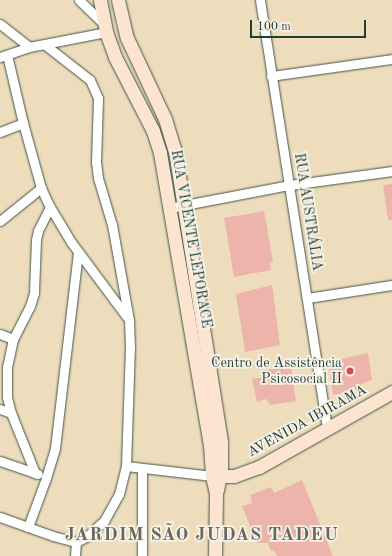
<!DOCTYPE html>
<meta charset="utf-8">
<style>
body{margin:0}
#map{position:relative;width:392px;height:556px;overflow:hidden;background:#eeddbc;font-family:"Old Standard TT",serif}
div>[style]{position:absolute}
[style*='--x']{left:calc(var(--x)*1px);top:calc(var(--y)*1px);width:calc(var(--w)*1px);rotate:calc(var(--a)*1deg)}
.building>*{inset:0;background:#edb4ab}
.roads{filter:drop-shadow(0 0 1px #3e5548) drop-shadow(0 0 1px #3e5548)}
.street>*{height:9px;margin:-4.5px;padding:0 4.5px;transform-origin:4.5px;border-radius:4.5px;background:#fff}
.secondary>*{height:13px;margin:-6.5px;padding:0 6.5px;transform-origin:6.5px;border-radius:6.5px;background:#fde4d0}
.dots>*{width:11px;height:11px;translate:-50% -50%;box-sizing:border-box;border:2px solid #f7f3e8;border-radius:50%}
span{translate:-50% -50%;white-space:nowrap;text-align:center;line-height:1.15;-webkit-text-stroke:3.5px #f7f3e8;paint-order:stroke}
.street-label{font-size:14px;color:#1f3d34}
.poi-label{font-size:14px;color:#1f3d34}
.right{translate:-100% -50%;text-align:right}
.district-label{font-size:18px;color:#67675e;font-weight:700;letter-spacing:1px}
.scale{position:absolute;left:250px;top:20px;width:116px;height:18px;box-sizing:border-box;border:2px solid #1f3d34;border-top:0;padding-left:5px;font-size:12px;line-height:14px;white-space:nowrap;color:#1f3d34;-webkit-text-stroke:3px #f7f3e8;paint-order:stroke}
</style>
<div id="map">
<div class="building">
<i style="clip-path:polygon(392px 184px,392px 220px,388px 220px,383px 185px)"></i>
<i style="clip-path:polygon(264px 211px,273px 261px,270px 262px,271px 270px,234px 277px,224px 218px)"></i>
<i style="clip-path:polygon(272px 285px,280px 345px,245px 352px,236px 294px)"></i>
<i style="clip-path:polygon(368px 353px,372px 380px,361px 384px,361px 389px,333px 395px,328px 362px)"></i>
<i style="clip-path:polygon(291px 367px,296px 401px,270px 405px,266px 399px,257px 402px,252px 379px,264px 377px,263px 370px)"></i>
<i style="clip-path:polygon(302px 480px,333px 556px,277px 556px,274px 550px,271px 551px,268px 543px,257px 543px,242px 506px,252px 503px,250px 495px,271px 487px,274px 493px)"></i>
</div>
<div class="roads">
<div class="street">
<i style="--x:79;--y:0;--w:36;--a:44"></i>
<i style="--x:260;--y:0;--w:432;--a:81.1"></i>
<i style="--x:0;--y:24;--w:37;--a:38"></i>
<i style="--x:7;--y:55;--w:70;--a:76.8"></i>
<i style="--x:23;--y:123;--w:67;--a:74.5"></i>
<i style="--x:41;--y:188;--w:21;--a:65"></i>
<i style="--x:50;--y:207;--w:27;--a:117"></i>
<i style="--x:38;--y:231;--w:9;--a:103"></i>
<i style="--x:36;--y:240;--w:53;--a:92.2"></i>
<i style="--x:34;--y:293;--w:14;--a:107"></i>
<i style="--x:30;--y:306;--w:37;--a:117"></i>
<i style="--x:13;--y:339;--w:29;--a:102"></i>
<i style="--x:7;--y:367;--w:30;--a:90"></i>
<i style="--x:7;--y:397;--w:16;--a:76"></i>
<i style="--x:11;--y:413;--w:65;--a:68.2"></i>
<i style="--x:0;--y:57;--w:31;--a:-19"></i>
<i style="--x:29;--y:47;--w:78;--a:-11"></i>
<i style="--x:271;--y:76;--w:122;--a:-8"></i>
<i style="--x:0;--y:132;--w:25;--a:-21"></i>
<i style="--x:50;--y:207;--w:41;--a:59"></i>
<i style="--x:71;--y:242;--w:94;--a:53.3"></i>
<i style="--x:169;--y:208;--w:123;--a:-10.8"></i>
<i style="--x:290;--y:185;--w:103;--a:-7.8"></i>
<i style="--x:0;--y:221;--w:53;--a:-38.8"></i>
<i style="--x:307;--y:298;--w:86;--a:-8.7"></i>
<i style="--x:0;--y:334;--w:14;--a:21"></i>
<i style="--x:0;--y:409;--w:12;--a:20"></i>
<i style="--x:0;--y:461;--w:40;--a:18.9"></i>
<i style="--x:126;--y:466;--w:87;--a:6.6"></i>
<i style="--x:142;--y:468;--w:88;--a:90"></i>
<i style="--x:0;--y:517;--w:56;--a:19.7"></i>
<i style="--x:53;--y:536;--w:24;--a:15"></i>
<i style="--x:76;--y:542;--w:11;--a:-27"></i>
<i style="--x:86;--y:537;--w:24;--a:-42"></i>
<i style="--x:104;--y:521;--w:31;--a:-61"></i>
<i style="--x:119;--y:494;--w:29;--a:-76"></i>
<i style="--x:126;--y:466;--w:118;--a:-88.1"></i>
<i style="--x:130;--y:348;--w:28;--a:-92"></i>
<i style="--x:129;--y:320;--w:97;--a:-100.1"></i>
<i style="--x:112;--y:225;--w:49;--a:-106.6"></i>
<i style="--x:98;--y:178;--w:16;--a:-97"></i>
<i style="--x:96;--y:162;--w:64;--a:-88.2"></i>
<i style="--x:98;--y:98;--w:20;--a:-114"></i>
<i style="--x:90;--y:80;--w:58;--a:-142"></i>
<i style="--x:28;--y:527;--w:52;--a:-69.8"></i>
<i style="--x:46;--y:478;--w:31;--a:-73"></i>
<i style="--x:55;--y:448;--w:197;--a:-83.3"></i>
<i style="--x:75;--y:556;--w:14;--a:-86"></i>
</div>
<div class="secondary">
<i style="--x:100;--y:0;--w:33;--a:79"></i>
<i style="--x:106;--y:32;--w:27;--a:70"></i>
<i style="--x:115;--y:57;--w:83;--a:62.8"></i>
<i style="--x:153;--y:131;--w:23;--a:72"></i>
<i style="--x:160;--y:153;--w:296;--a:80.3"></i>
<i style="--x:210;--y:445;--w:31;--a:86"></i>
<i style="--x:212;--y:476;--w:18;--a:77"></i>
<i style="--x:216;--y:494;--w:62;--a:90.9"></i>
<i style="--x:118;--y:0;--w:39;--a:77"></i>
<i style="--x:127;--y:38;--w:89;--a:64.9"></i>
<i style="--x:165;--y:119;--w:34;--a:73"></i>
<i style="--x:175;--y:151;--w:295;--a:81"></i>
<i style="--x:221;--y:442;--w:26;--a:90"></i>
<i style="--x:221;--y:468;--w:22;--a:100"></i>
<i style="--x:213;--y:476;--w:21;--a:0"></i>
<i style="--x:234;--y:476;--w:27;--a:-20"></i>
<i style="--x:259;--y:467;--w:153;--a:-29.4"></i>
</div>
</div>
<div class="dots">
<i style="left:350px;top:371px;background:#d1495b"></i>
</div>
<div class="street-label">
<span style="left:308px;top:212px;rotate:81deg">RUA AUSTRÁLIA</span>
<span style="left:191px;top:239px;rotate:80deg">RUA VICENTE LEPORACE</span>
<span style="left:307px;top:421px;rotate:-29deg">AVENIDA IBIRAMA</span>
</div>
<div class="poi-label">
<span class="right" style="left:342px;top:371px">Centro de Assistência<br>Psicosocial II</span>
</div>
<div class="district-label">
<span style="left:202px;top:535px">JARDIM SÃO JUDAS TADEU</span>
</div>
<div class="scale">100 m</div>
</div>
